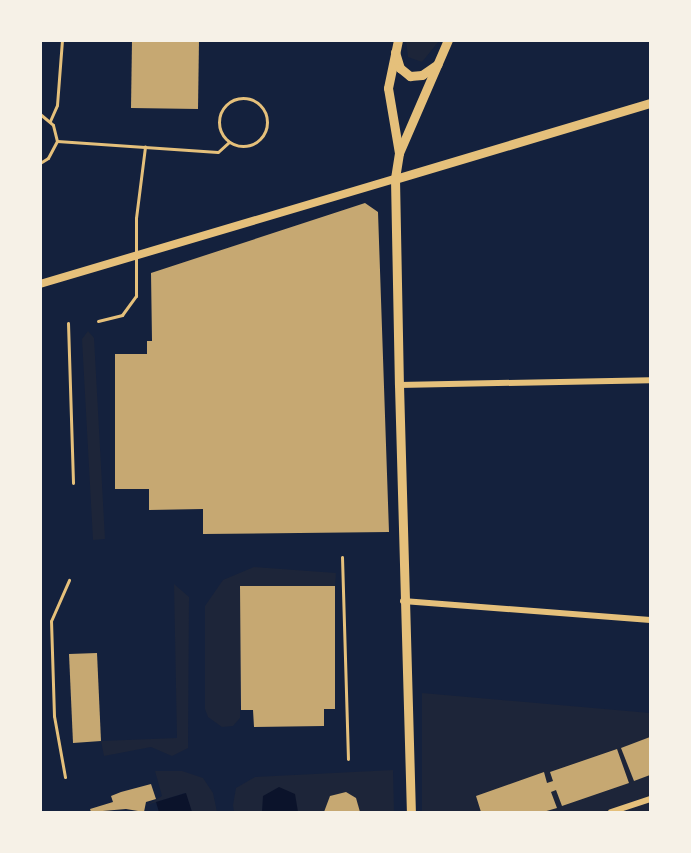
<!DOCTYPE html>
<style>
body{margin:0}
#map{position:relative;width:691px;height:853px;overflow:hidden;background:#14213d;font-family:"Source Serif 4",serif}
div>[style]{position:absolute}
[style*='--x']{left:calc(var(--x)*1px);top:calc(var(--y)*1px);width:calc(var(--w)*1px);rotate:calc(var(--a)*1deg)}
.green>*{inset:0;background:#1d2539}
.water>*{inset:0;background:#0b132b}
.building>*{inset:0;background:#c6a872}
.service>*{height:3px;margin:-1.5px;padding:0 1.5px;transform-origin:1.5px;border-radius:1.5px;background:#e5c07b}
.service>.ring{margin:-1.5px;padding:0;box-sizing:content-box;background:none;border:3px solid #e5c07b;border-radius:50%}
.minor>*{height:6px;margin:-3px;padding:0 3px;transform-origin:3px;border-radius:3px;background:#e5c07b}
.tertiary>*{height:8px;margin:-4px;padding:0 4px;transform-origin:4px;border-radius:4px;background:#e5c07b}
.secondary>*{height:9px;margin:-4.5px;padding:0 4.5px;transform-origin:4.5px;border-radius:4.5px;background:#e5c07b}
span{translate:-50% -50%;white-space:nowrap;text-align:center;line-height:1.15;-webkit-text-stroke:5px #f6f1e7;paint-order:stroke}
.frame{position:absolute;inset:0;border:42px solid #f6f1e7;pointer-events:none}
</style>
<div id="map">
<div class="green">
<i style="clip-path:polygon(439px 41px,422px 62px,408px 57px,406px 41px)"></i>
<i style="clip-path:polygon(88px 331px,94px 338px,105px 539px,93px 540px,82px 339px)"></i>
<i style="clip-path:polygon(254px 567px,336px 573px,335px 586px,240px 586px,240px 718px,233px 726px,222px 727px,208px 717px,205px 709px,205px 606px,223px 580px)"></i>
<i style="clip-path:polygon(174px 584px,189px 597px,188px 748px,172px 756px,151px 747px,104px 756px,101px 741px,177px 738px)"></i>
<i style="clip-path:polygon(422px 693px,650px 713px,650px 812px,422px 812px)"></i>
<i style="clip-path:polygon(393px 770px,394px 812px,234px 812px,233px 805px,236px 788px,255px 777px)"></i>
<i style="clip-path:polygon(155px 771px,182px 771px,203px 778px,213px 793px,217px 812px,192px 812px,185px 793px,147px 805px,162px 796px)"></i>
</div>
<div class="water">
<i style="clip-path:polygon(279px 787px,295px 794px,298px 812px,262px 812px,263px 796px)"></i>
<i style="clip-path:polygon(186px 793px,192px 812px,159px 812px,156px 802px)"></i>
</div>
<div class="building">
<i style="clip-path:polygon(132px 40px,199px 40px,198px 109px,131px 108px)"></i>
<i style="clip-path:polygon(365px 203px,378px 212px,389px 532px,203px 534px,203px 509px,149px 510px,149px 489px,115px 489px,115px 354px,147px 354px,147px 341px,152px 341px,151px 273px)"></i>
<i style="clip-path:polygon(240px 586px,335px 586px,335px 709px,324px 709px,324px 726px,254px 727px,253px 710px,241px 710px)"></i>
<i style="clip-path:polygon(97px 653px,101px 741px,73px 743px,69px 654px)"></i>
<i style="clip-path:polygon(650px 737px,650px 775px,634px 781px,621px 748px)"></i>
<i style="clip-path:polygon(617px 749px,629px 783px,562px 806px,556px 790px,551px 792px,557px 808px,543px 812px,481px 812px,476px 796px,544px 772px,547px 783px,553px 781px,550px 772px)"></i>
<i style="clip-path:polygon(151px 784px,156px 799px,146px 802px,144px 812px,126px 809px,91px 812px,90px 809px,113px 802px,111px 796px,121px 792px)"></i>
<i style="clip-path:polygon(346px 792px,356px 798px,360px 812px,324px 812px,330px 796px)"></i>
</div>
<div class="service">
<i class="ring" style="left:219px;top:98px;width:45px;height:45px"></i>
<i style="--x:40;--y:114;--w:17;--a:40"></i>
<i style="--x:53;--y:125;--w:16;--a:76"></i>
<i style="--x:57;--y:141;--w:19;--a:118"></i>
<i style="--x:48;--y:158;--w:9;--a:148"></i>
<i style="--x:50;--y:121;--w:17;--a:-66"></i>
<i style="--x:57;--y:105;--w:65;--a:-85.6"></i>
<i style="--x:57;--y:141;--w:161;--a:3.9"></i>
<i style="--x:218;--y:152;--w:15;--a:-42"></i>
<i style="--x:98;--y:321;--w:25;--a:-14"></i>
<i style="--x:122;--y:315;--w:24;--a:-54"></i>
<i style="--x:136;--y:296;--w:78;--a:-90"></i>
<i style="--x:136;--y:218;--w:72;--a:-82.8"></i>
<i style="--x:68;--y:323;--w:160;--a:88.2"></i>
<i style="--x:342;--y:557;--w:202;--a:88.3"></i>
<i style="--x:65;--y:777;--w:62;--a:-100.2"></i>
<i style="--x:54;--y:716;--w:95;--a:-91.8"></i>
<i style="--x:51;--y:621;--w:45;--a:-66.3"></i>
</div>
<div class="minor">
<i style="--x:399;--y:385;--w:251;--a:-1.1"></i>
<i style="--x:403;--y:601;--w:248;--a:4.4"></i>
<i style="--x:611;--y:812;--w:41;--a:-18.4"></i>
</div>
<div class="tertiary">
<i style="--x:40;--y:284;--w:370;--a:-16.5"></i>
</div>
<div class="secondary">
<i style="--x:398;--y:40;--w:49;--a:101.8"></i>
<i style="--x:388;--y:88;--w:66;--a:80.4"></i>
<i style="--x:399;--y:153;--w:26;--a:99"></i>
<i style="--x:395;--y:179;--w:206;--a:88.9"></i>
<i style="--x:399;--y:385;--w:427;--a:88.4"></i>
<i style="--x:395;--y:52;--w:17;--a:73"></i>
<i style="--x:400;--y:68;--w:13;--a:39"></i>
<i style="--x:410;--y:76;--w:12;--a:-5"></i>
<i style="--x:422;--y:75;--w:19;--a:-35"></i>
<i style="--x:399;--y:153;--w:123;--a:-66.6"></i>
<i style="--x:395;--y:179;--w:266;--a:-16.6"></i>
</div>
<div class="frame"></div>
</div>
